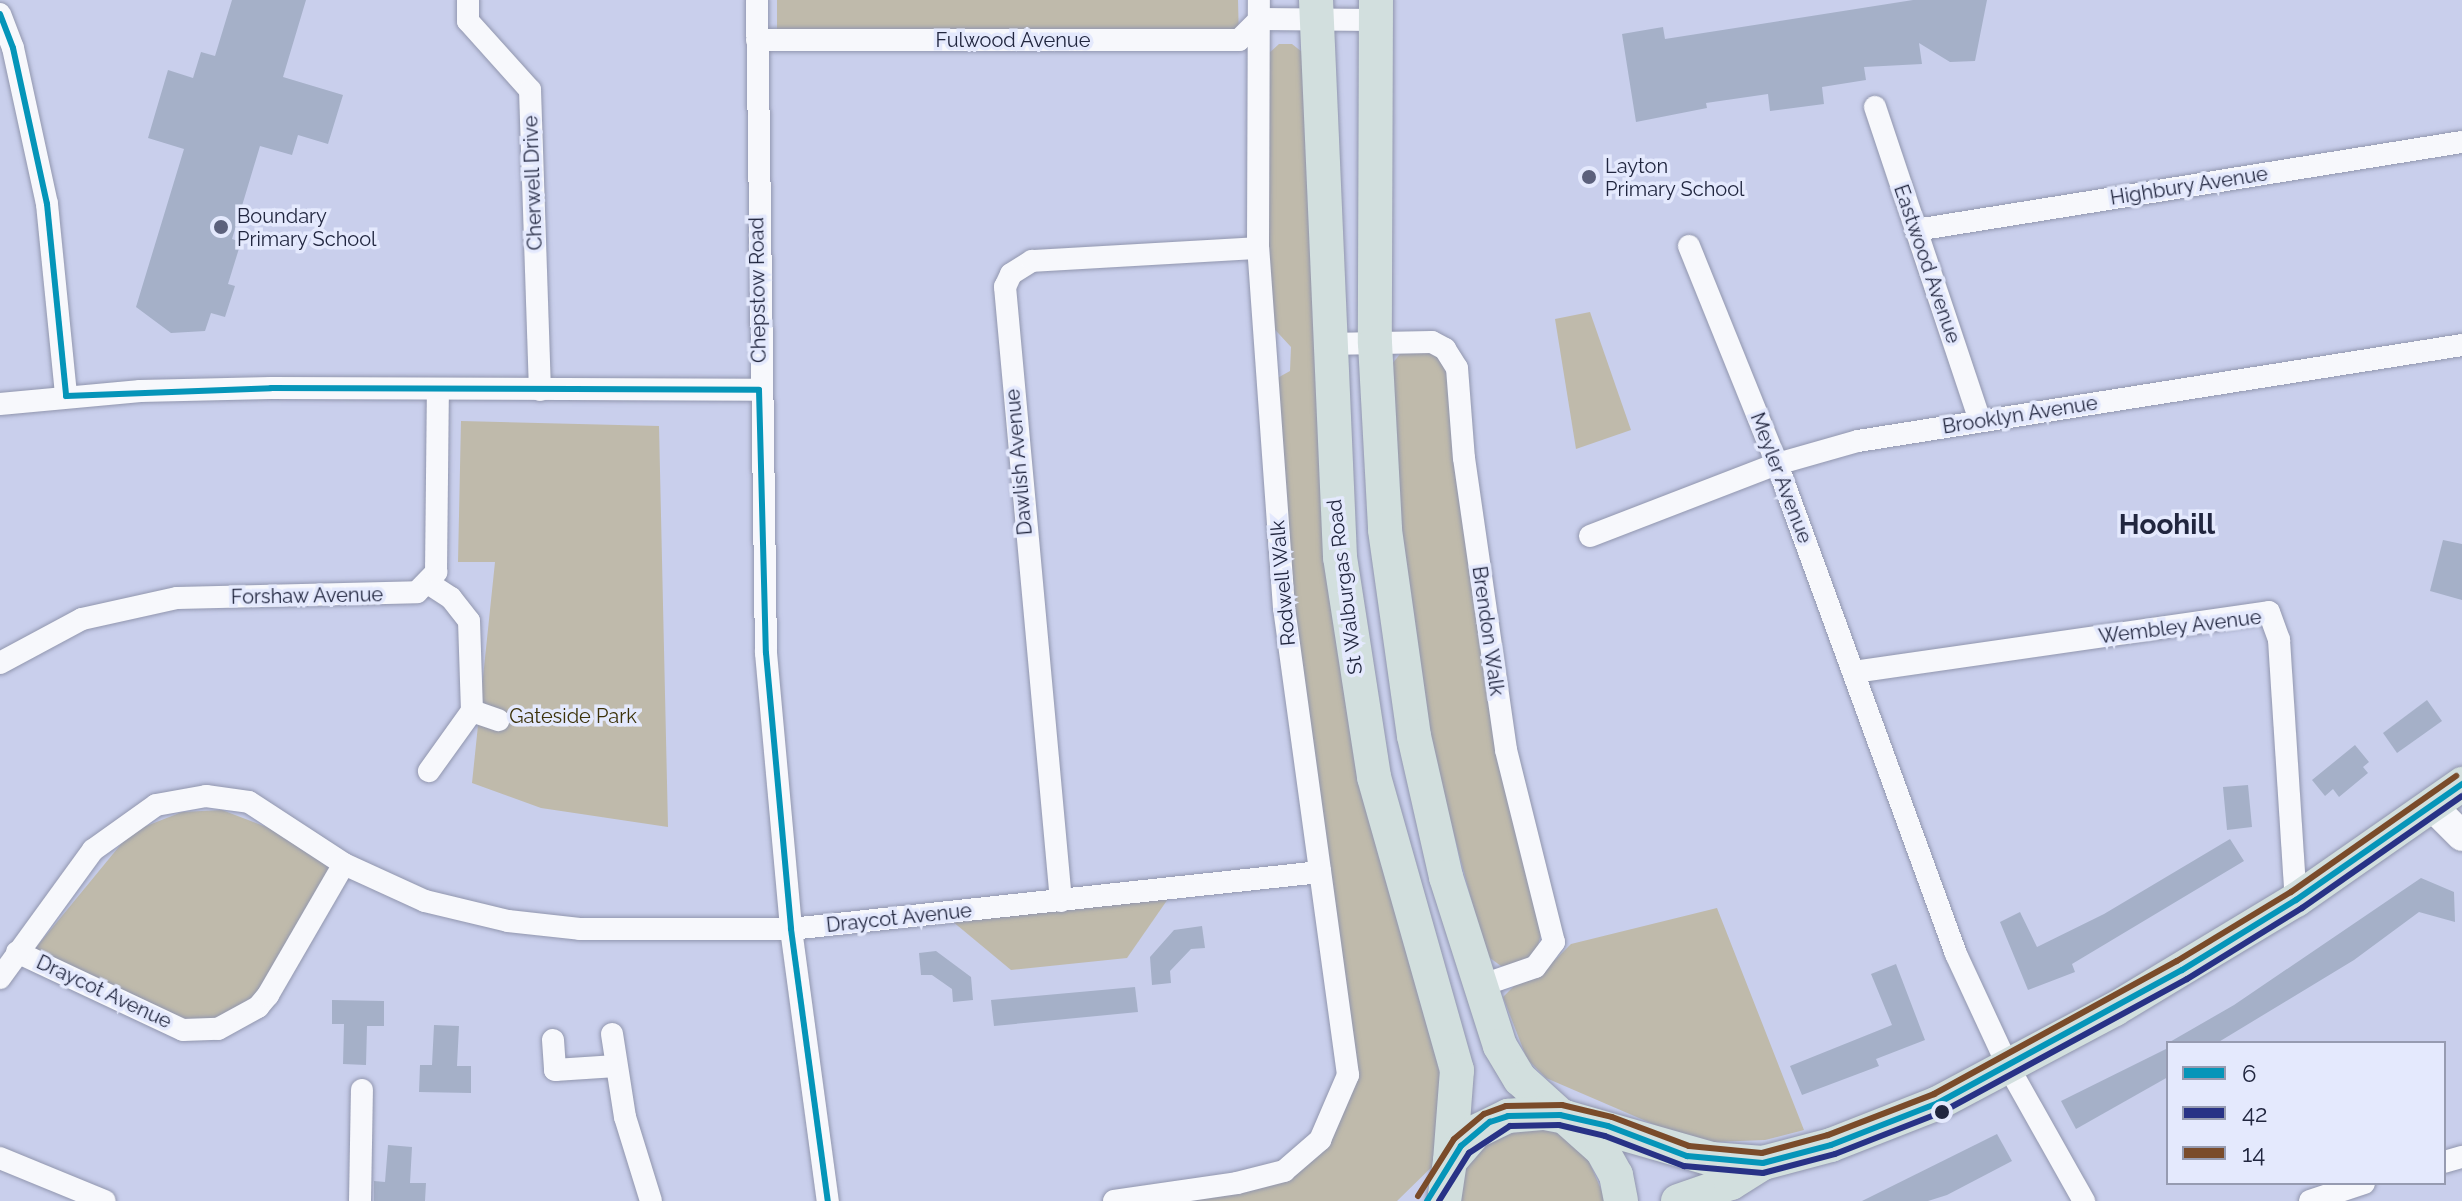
<!DOCTYPE html>
<style>
body{margin:0}
#map{position:relative;width:2462px;height:1201px;overflow:hidden;background:#c9cfec;font-family:Raleway,sans-serif}
div>[style]{position:absolute}
[style*='--x']{left:calc(var(--x)*1px);top:calc(var(--y)*1px);width:calc(var(--w)*1px);rotate:calc(var(--a)*1deg)}
.green>*{inset:0;background:#bfbaab}
.building>*{inset:0;background:#a5b0c8}
.roads{filter:drop-shadow(0 0 2px #9196ae) drop-shadow(0 0 2px #9196ae)}
.minor>*{height:22px;margin:-11px;padding:0 11px;transform-origin:11px;border-radius:11px;background:#f7f8fc}
.secondary>*{height:30px;margin:-15px;padding:0 15px;transform-origin:15px;border-radius:15px;background:#f7f8fc}
.primary>*{height:34px;margin:-17px;padding:0 17px;transform-origin:17px;border-radius:17px;background:#d2dfde}
.bus-1>*{height:6px;margin:-3px;padding:0 3px;transform-origin:3px;border-radius:3px;background:#0595b9}
.bus-2>*{height:6px;margin:-3px;padding:0 3px;transform-origin:3px;border-radius:3px;background:#283286}
.bus-3>*{height:6px;margin:-3px;padding:0 3px;transform-origin:3px;border-radius:3px;background:#7a4b2a}
.dots>*{width:22px;height:22px;translate:-50% -50%;box-sizing:border-box;border:4px solid #e4e9fd;border-radius:50%}
span{translate:-50% -50%;white-space:nowrap;text-align:center;line-height:1.15;-webkit-text-stroke:7px #e4e9fd;paint-order:stroke}
.street-label{font-size:20px;color:#21263f}
.poi-label{font-size:20px;color:#21263f}
.left{translate:0 -50%;text-align:left}
.park-label{font-size:20px;color:#3b3109}
.district-label{font-size:28px;color:#21263f;font-weight:700}
.legend{position:absolute;left:2166px;top:1041px;width:280px;height:144px;box-sizing:border-box;background:#e4e9fd;border:2px solid #969bb1;margin:0;padding:10px 14px;list-style:none;font-size:24px;color:#21263f}
.legend li{display:flex;align-items:center;gap:16px;height:40px}
.legend b{width:40px;border:2px solid #969bb1}
</style>
<div id="map">
<div class="green">
<i style="clip-path:polygon(777px 0,1238px 0,1239px 40px,777px 40px)"></i>
<i style="clip-path:polygon(1279px 44px,1292px 44px,1316px 63px,1340px 557px,1454px 1058px,1445px 1154px,1397px 1201px,1113px 1201px,1295px 1164px,1348px 1075px,1317px 855px,1272px 381px,1290px 371px,1291px 347px,1266px 320px,1258px 63px)"></i>
<i style="clip-path:polygon(1590px 312px,1631px 430px,1576px 449px,1555px 319px)"></i>
<i style="clip-path:polygon(1404px 349px,1445px 349px,1541px 934px,1536px 953px,1521px 967px,1501px 966px,1486px 955px,1425px 725px,1401px 551px,1388px 369px)"></i>
<i style="clip-path:polygon(461px 421px,659px 426px,668px 827px,541px 808px,472px 783px,495px 562px,458px 562px)"></i>
<i style="clip-path:polygon(222px 810px,274px 830px,330px 868px,250px 1005px,218px 1021px,187px 1024px,34px 950px,131px 832px,182px 812px)"></i>
<i style="clip-path:polygon(1170px 896px,1127px 958px,1011px 970px,952px 921px)"></i>
<i style="clip-path:polygon(1717px 908px,1804px 1130px,1765px 1140px,1714px 1142px,1683px 1137px,1546px 1078px,1527px 1059px,1503px 997px,1515px 985px,1555px 960px,1571px 944px)"></i>
<i style="clip-path:polygon(1510px 1128px,1560px 1130px,1585px 1152px,1606px 1201px,1456px 1201px,1470px 1156px)"></i>
</div>
<div class="building">
<i style="clip-path:polygon(232px 0,306px 0,283px 77px,343px 95px,328px 144px,298px 135px,292px 155px,260px 146px,232px 239px,241px 242px,228px 284px,235px 286px,225px 317px,211px 313px,205px 331px,171px 333px,136px 307px,184px 149px,148px 138px,168px 70px,193px 78px,201px 52px,215px 56px)"></i>
<i style="clip-path:polygon(1913px 0,1987px 0,1975px 61px,1950px 62px,1919px 43px,1922px 64px,1864px 67px,1866px 80px,1822px 87px,1824px 104px,1770px 111px,1768px 94px,1706px 103px,1707px 108px,1636px 122px,1622px 34px,1663px 27px,1665px 39px)"></i>
<i style="clip-path:polygon(2443px 540px,2462px 544px,2462px 600px,2430px 591px)"></i>
<i style="clip-path:polygon(2427px 700px,2442px 721px,2397px 753px,2383px 733px)"></i>
<i style="clip-path:polygon(2355px 745px,2369px 762px,2363px 767px,2368px 773px,2339px 797px,2333px 789px,2325px 796px,2312px 780px)"></i>
<i style="clip-path:polygon(2248px 785px,2252px 827px,2227px 830px,2223px 787px)"></i>
<i style="clip-path:polygon(2230px 839px,2244px 861px,2072px 964px,2075px 972px,2028px 990px,2000px 922px,2020px 912px,2037px 947px,2104px 914px)"></i>
<i style="clip-path:polygon(2421px 878px,2454px 892px,2455px 922px,2419px 912px,2354px 960px,2217px 1043px,2168px 1043px,2234px 1005px)"></i>
<i style="clip-path:polygon(1202px 926px,1205px 948px,1191px 949px,1170px 971px,1171px 983px,1152px 985px,1150px 957px,1174px 930px)"></i>
<i style="clip-path:polygon(936px 951px,971px 977px,973px 1000px,953px 1002px,952px 989px,932px 975px,921px 975px,919px 953px)"></i>
<i style="clip-path:polygon(1896px 964px,1925px 1040px,1876px 1059px,1879px 1066px,1802px 1095px,1790px 1066px,1892px 1025px,1871px 974px)"></i>
<i style="clip-path:polygon(1135px 987px,1138px 1012px,994px 1026px,991px 1000px)"></i>
<i style="clip-path:polygon(332px 1000px,384px 1001px,384px 1026px,367px 1026px,366px 1065px,343px 1064px,344px 1024px,332px 1024px)"></i>
<i style="clip-path:polygon(434px 1025px,459px 1026px,457px 1066px,471px 1066px,471px 1093px,419px 1092px,420px 1065px,432px 1065px)"></i>
<i style="clip-path:polygon(2168px 1048px,2168px 1077px,2076px 1129px,2061px 1101px)"></i>
<i style="clip-path:polygon(1997px 1134px,2012px 1161px,1947px 1195px,1928px 1201px,1862px 1201px)"></i>
<i style="clip-path:polygon(388px 1145px,412px 1147px,410px 1183px,426px 1183px,425px 1201px,374px 1201px,374px 1181px,385px 1182px)"></i>
</div>
<div class="roads">
<div class="minor">
<i style="--x:468;--y:0;--w:21;--a:90"></i>
<i style="--x:468;--y:21;--w:93;--a:48.1"></i>
<i style="--x:530;--y:90;--w:300;--a:88.1"></i>
<i style="--x:757;--y:0;--w:653;--a:89.21"></i>
<i style="--x:766;--y:653;--w:277;--a:84.8"></i>
<i style="--x:791;--y:929;--w:275;--a:82.3"></i>
<i style="--x:0;--y:14;--w:36;--a:69"></i>
<i style="--x:13;--y:48;--w:160;--a:77.7"></i>
<i style="--x:47;--y:204;--w:193;--a:84.3"></i>
<i style="--x:757;--y:40;--w:482;--a:0"></i>
<i style="--x:1239;--y:40;--w:30;--a:-45"></i>
<i style="--x:1260;--y:19;--w:116;--a:0.5"></i>
<i style="--x:1875;--y:107;--w:331;--a:71.5"></i>
<i style="--x:1916;--y:230;--w:553;--a:-9.16"></i>
<i style="--x:1689;--y:246;--w:235;--a:68"></i>
<i style="--x:1777;--y:464;--w:522;--a:69.93"></i>
<i style="--x:1956;--y:954;--w:126;--a:65.1"></i>
<i style="--x:2009;--y:1068;--w:153;--a:60.6"></i>
<i style="--x:1328;--y:344;--w:104;--a:-1.1"></i>
<i style="--x:1432;--y:342;--w:15;--a:28"></i>
<i style="--x:1445;--y:349;--w:22;--a:58"></i>
<i style="--x:1457;--y:368;--w:90;--a:85.6"></i>
<i style="--x:1464;--y:458;--w:295;--a:81.8"></i>
<i style="--x:1506;--y:750;--w:198;--a:76"></i>
<i style="--x:1554;--y:942;--w:31;--a:127"></i>
<i style="--x:1535;--y:967;--w:58;--a:160.9"></i>
<i style="--x:0;--y:404;--w:141;--a:-5.3"></i>
<i style="--x:140;--y:391;--w:131;--a:-1.3"></i>
<i style="--x:271;--y:388;--w:488;--a:0.2"></i>
<i style="--x:1590;--y:536;--w:200;--a:-21.1"></i>
<i style="--x:1777;--y:464;--w:84;--a:-15.9"></i>
<i style="--x:1858;--y:441;--w:612;--a:-9.03"></i>
<i style="--x:428;--y:583;--w:27;--a:33"></i>
<i style="--x:451;--y:598;--w:29;--a:52"></i>
<i style="--x:469;--y:621;--w:90;--a:88.1"></i>
<i style="--x:472;--y:711;--w:74;--a:125.6"></i>
<i style="--x:0;--y:663;--w:93;--a:-28.2"></i>
<i style="--x:82;--y:619;--w:97;--a:-12.5"></i>
<i style="--x:177;--y:598;--w:240;--a:-1.4"></i>
<i style="--x:417;--y:592;--w:28;--a:-46"></i>
<i style="--x:436;--y:572;--w:182;--a:-89.4"></i>
<i style="--x:1854;--y:672;--w:419;--a:-8.2"></i>
<i style="--x:2269;--y:612;--w:30;--a:70"></i>
<i style="--x:2279;--y:640;--w:261;--a:86.3"></i>
<i style="--x:472;--y:711;--w:28;--a:19"></i>
<i style="--x:1061;--y:901;--w:617;--a:-95.21"></i>
<i style="--x:1005;--y:287;--w:14;--a:-65"></i>
<i style="--x:1011;--y:274;--w:25;--a:-32"></i>
<i style="--x:1032;--y:261;--w:226;--a:-3.3"></i>
<i style="--x:17;--y:952;--w:183;--a:25.2"></i>
<i style="--x:183;--y:1030;--w:35;--a:-2"></i>
<i style="--x:218;--y:1029;--w:46;--a:-28.8"></i>
<i style="--x:258;--y:1007;--w:16;--a:-50"></i>
<i style="--x:268;--y:995;--w:151;--a:-59.9"></i>
<i style="--x:0;--y:978;--w:158;--a:-54"></i>
<i style="--x:93;--y:850;--w:77;--a:-35.5"></i>
<i style="--x:156;--y:805;--w:51;--a:-10.2"></i>
<i style="--x:206;--y:796;--w:43;--a:7.9"></i>
<i style="--x:249;--y:802;--w:113;--a:33.1"></i>
<i style="--x:344;--y:864;--w:89;--a:24.6"></i>
<i style="--x:425;--y:901;--w:85;--a:13.5"></i>
<i style="--x:508;--y:921;--w:72;--a:6.3"></i>
<i style="--x:580;--y:929;--w:211;--a:0"></i>
<i style="--x:791;--y:929;--w:532;--a:-6.15"></i>
<i style="--x:612;--y:1034;--w:84;--a:81.1"></i>
<i style="--x:625;--y:1117;--w:88;--a:72.8"></i>
<i style="--x:553;--y:1040;--w:30;--a:86"></i>
<i style="--x:555;--y:1070;--w:61;--a:-3.8"></i>
<i style="--x:0;--y:1158;--w:113;--a:22.3"></i>
<i style="--x:2444;--y:1162;--w:19;--a:-16"></i>
<i style="--x:360;--y:1201;--w:111;--a:-89"></i>
<i style="--x:1114;--y:1201;--w:124;--a:-8.3"></i>
<i style="--x:1237;--y:1183;--w:49;--a:-14.3"></i>
<i style="--x:1284;--y:1171;--w:48;--a:-40.7"></i>
<i style="--x:1320;--y:1140;--w:71;--a:-66.7"></i>
<i style="--x:1348;--y:1075;--w:471;--a:-97.8"></i>
<i style="--x:1284;--y:608;--w:361;--a:-94.1"></i>
<i style="--x:1258;--y:248;--w:248;--a:-89.8"></i>
<i style="--x:2310;--y:1201;--w:57;--a:-18.4"></i>
</div>
<div class="secondary">
<i style="--x:2433;--y:807;--w:41;--a:45"></i>
</div>
<div class="primary">
<i style="--x:1316;--y:0;--w:558;--a:87.53"></i>
<i style="--x:1340;--y:557;--w:223;--a:81.2"></i>
<i style="--x:1374;--y:777;--w:305;--a:74.2"></i>
<i style="--x:1457;--y:1070;--w:91;--a:94.4"></i>
<i style="--x:1376;--y:0;--w:343;--a:90.2"></i>
<i style="--x:1375;--y:343;--w:187;--a:86.9"></i>
<i style="--x:1385;--y:530;--w:208;--a:82"></i>
<i style="--x:1414;--y:736;--w:145;--a:77.2"></i>
<i style="--x:1446;--y:877;--w:177;--a:72.3"></i>
<i style="--x:1500;--y:1046;--w:39;--a:59"></i>
<i style="--x:1520;--y:1079;--w:54;--a:42"></i>
<i style="--x:1565;--y:1117;--w:152;--a:16"></i>
<i style="--x:1711;--y:1159;--w:52;--a:4.4"></i>
<i style="--x:1763;--y:1163;--w:70;--a:-14.8"></i>
<i style="--x:1831;--y:1145;--w:115;--a:-21.4"></i>
<i style="--x:1938;--y:1103;--w:200;--a:-28"></i>
<i style="--x:2115;--y:1009;--w:211;--a:-31.1"></i>
<i style="--x:2296;--y:900;--w:203;--a:-34.9"></i>
<i style="--x:1444;--y:1201;--w:40;--a:-81.5"></i>
<i style="--x:1450;--y:1161;--w:38;--a:-49"></i>
<i style="--x:1475;--y:1132;--w:37;--a:-26"></i>
<i style="--x:1508;--y:1116;--w:37;--a:-5"></i>
<i style="--x:1545;--y:1113;--w:20;--a:11"></i>
<i style="--x:1565;--y:1117;--w:50;--a:41.7"></i>
<i style="--x:1602;--y:1150;--w:29;--a:61"></i>
<i style="--x:1616;--y:1175;--w:26;--a:79"></i>
<i style="--x:1678;--y:1201;--w:56;--a:-18.8"></i>
<i style="--x:1731;--y:1183;--w:38;--a:-32"></i>
</div>
</div>
<div class="bus-1">
<i style="--x:0;--y:14;--w:36;--a:69"></i>
<i style="--x:13;--y:48;--w:160;--a:77.7"></i>
<i style="--x:47;--y:204;--w:193;--a:84.3"></i>
<i style="--x:66;--y:396;--w:205;--a:-2.2"></i>
<i style="--x:271;--y:388;--w:488;--a:0.2"></i>
<i style="--x:759;--y:390;--w:263;--a:88.5"></i>
<i style="--x:766;--y:653;--w:277;--a:84.8"></i>
<i style="--x:791;--y:929;--w:275;--a:82.3"></i>
<i style="--x:1427;--y:1201;--w:65;--a:-58.3"></i>
<i style="--x:1461;--y:1146;--w:38;--a:-40"></i>
<i style="--x:1490;--y:1122;--w:19;--a:-18"></i>
<i style="--x:1508;--y:1116;--w:52;--a:-1.1"></i>
<i style="--x:1560;--y:1115;--w:49;--a:12.9"></i>
<i style="--x:1608;--y:1126;--w:85;--a:20.8"></i>
<i style="--x:1687;--y:1156;--w:76;--a:5.3"></i>
<i style="--x:1763;--y:1163;--w:70;--a:-14.8"></i>
<i style="--x:1831;--y:1145;--w:115;--a:-21.4"></i>
<i style="--x:1938;--y:1103;--w:278;--a:-28.6"></i>
<i style="--x:2182;--y:970;--w:134;--a:-31.6"></i>
<i style="--x:2296;--y:900;--w:203;--a:-34.9"></i>
</div>
<div class="bus-2">
<i style="--x:1439;--y:1201;--w:57;--a:-58"></i>
<i style="--x:1469;--y:1153;--w:49;--a:-33.4"></i>
<i style="--x:1510;--y:1126;--w:49;--a:-1.2"></i>
<i style="--x:1559;--y:1125;--w:47;--a:13.4"></i>
<i style="--x:1605;--y:1136;--w:85;--a:20.8"></i>
<i style="--x:1684;--y:1166;--w:79;--a:5.1"></i>
<i style="--x:1763;--y:1173;--w:74;--a:-14.8"></i>
<i style="--x:1835;--y:1154;--w:115;--a:-21.4"></i>
<i style="--x:1942;--y:1112;--w:279;--a:-28.5"></i>
<i style="--x:2187;--y:979;--w:135;--a:-31.7"></i>
<i style="--x:2302;--y:908;--w:195;--a:-35"></i>
</div>
<div class="bus-3">
<i style="--x:1418;--y:1196;--w:67;--a:-57.7"></i>
<i style="--x:1454;--y:1139;--w:39;--a:-40"></i>
<i style="--x:1484;--y:1114;--w:23;--a:-20"></i>
<i style="--x:1506;--y:1106;--w:56;--a:-1"></i>
<i style="--x:1562;--y:1105;--w:51;--a:13.5"></i>
<i style="--x:1612;--y:1117;--w:82;--a:20.6"></i>
<i style="--x:1689;--y:1146;--w:73;--a:5.5"></i>
<i style="--x:1762;--y:1153;--w:68;--a:-15.3"></i>
<i style="--x:1828;--y:1135;--w:114;--a:-21.1"></i>
<i style="--x:1934;--y:1094;--w:277;--a:-28.7"></i>
<i style="--x:2177;--y:961;--w:133;--a:-31.2"></i>
<i style="--x:2291;--y:892;--w:202;--a:-35.1"></i>
</div>
<div class="dots">
<i style="left:1589px;top:177px;background:#5c617c"></i>
<i style="left:221px;top:227px;background:#5c617c"></i>
<i style="left:1942px;top:1112px;background:#21263f"></i>
</div>
<div class="street-label">
<span style="left:1013px;top:40px">Fulwood Avenue</span>
<span style="left:533px;top:183px;rotate:-92deg">Cherwell Drive</span>
<span style="left:2189px;top:186px;rotate:-9deg">Highbury Avenue</span>
<span style="left:1927px;top:264px;rotate:71deg">Eastwood Avenue</span>
<span style="left:758px;top:290px;rotate:-91deg">Chepstow Road</span>
<span style="left:2020px;top:415px;rotate:-9deg">Brooklyn Avenue</span>
<span style="left:1019px;top:462px;rotate:-95deg">Dawlish Avenue</span>
<span style="left:1781px;top:478px;rotate:69deg">Meyler Avenue</span>
<span style="left:1283px;top:583px;rotate:-95deg">Rodwell Walk</span>
<span style="left:1345px;top:587px;rotate:-97deg">St Walburgas Road</span>
<span style="left:307px;top:596px;rotate:-1deg">Forshaw Avenue</span>
<span style="left:2180px;top:627px;rotate:-7deg">Wembley Avenue</span>
<span style="left:1488px;top:631px;rotate:82deg">Brendon Walk</span>
<span style="left:899px;top:918px;rotate:-6deg">Draycot Avenue</span>
<span style="left:104px;top:992px;rotate:25deg">Draycot Avenue</span>
</div>
<div class="poi-label">
<span class="left" style="left:1605px;top:178px">Layton<br>Primary School</span>
<span class="left" style="left:237px;top:228px">Boundary<br>Primary School</span>
</div>
<div class="park-label">
<span style="left:573px;top:716px">Gateside Park</span>
</div>
<div class="district-label">
<span style="left:2167px;top:525px">Hoohill</span>
</div>
<ul class="legend">
<li><b style="height:10px;background:#0595b9"></b>6</li>
<li><b style="height:10px;background:#283286"></b>42</li>
<li><b style="height:10px;background:#7a4b2a"></b>14</li>
</ul>
</div>
